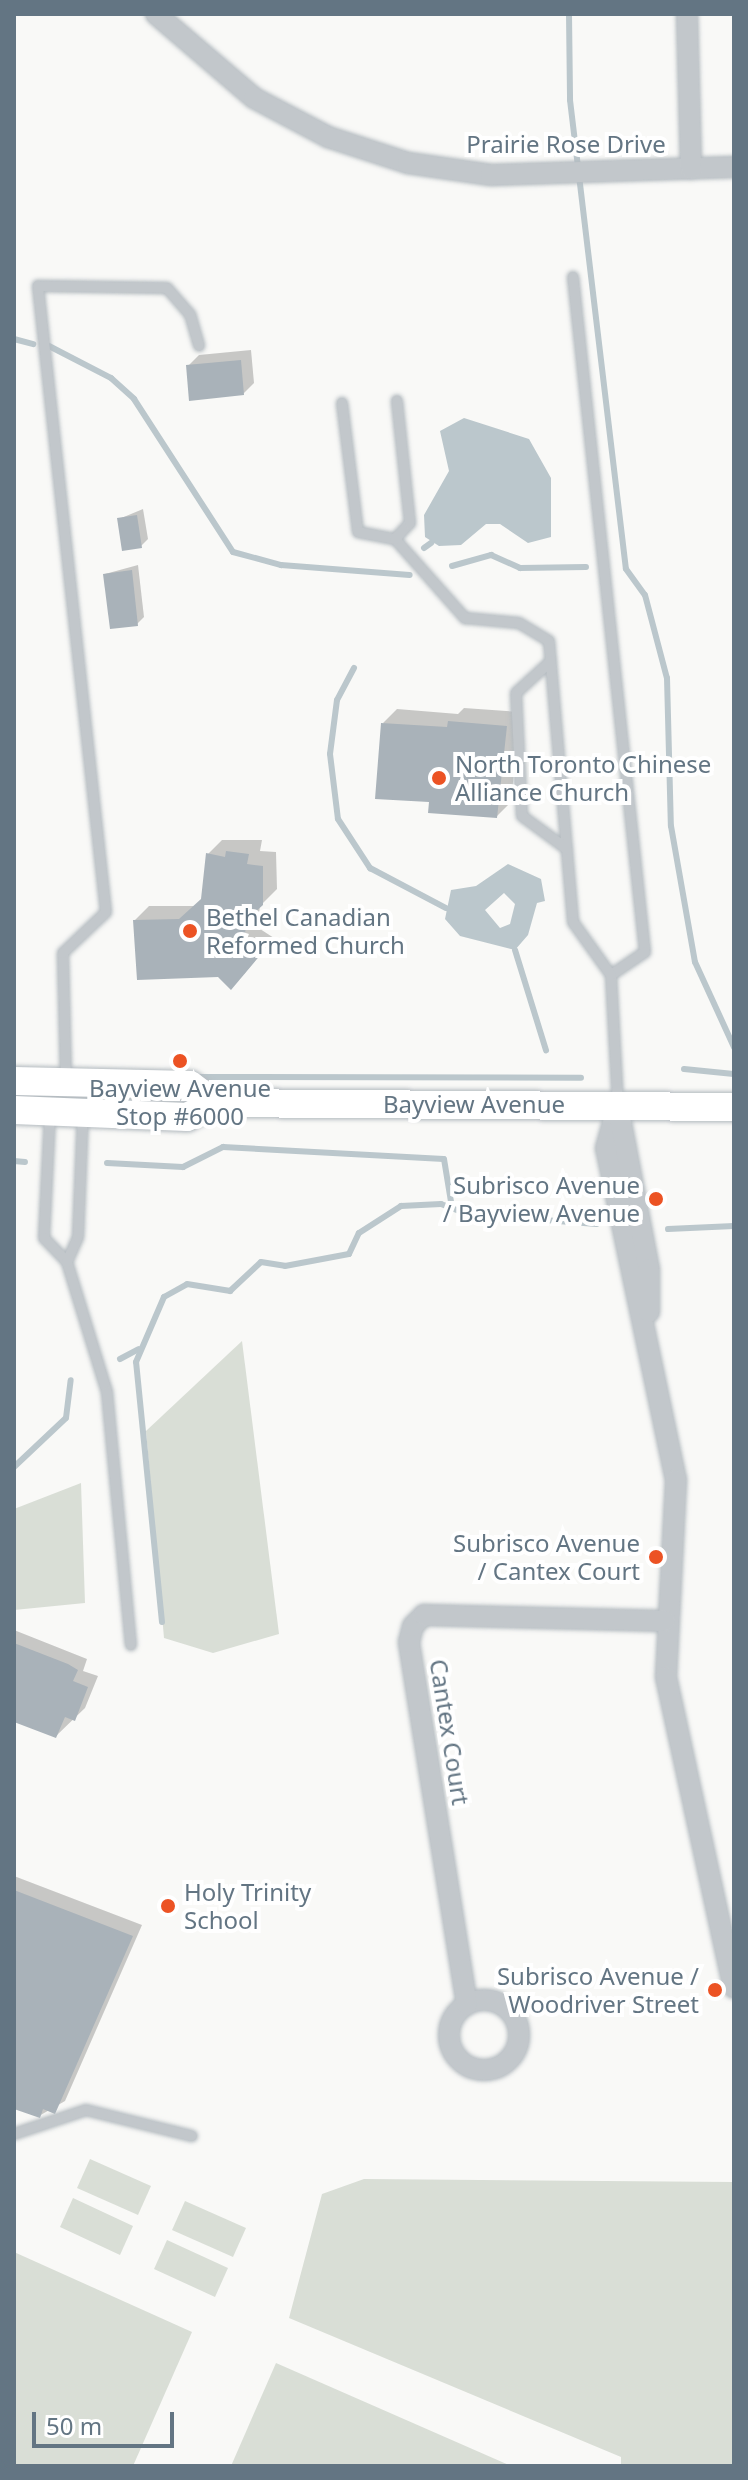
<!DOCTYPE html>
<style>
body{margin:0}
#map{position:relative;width:748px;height:2480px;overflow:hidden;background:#f9f9f7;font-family:"Noto Sans",sans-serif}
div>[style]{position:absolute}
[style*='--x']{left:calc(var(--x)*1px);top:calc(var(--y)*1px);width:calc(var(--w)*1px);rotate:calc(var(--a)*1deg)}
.green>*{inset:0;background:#d9ded6}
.water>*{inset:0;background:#bbc7cc}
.shadow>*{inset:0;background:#0003}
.stream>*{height:6px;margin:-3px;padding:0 3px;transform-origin:3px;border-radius:3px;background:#bbc7cc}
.building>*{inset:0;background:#a9b2b9}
.roads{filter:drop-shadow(0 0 2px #b4bbc0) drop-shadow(0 0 2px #b4bbc0)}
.lane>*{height:10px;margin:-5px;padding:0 5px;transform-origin:5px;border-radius:5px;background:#c2c7cb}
.street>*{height:20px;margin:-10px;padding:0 10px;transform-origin:10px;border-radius:10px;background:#c2c7cb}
.street>.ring{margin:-10px;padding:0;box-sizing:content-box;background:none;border:20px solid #c2c7cb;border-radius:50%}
.secondary>*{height:28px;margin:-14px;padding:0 14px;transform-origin:14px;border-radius:14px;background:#fff}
.dots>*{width:22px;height:22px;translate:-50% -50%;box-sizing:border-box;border:4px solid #fff;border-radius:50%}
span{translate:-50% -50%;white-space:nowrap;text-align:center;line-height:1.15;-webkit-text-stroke:8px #fff;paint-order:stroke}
.street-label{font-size:24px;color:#637583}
.poi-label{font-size:24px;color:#637583}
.left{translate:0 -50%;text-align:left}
.right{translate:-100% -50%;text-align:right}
.frame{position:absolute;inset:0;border:16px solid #637583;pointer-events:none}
.scale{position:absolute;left:32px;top:2412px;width:142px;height:36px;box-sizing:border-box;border:4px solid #637583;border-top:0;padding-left:10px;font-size:24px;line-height:28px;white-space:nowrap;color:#637583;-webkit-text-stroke:6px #fff;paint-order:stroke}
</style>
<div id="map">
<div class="green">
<i style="clip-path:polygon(242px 1341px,279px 1634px,213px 1653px,164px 1638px,146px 1431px)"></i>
<i style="clip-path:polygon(81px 1483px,85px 1603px,14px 1610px,14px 1509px)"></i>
<i style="clip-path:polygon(90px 2159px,151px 2186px,138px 2215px,77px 2188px)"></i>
<i style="clip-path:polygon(364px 2179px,734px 2182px,734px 2466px,621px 2466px,621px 2457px,289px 2318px,322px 2194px)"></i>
<i style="clip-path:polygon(73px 2198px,133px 2226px,120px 2255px,60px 2227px)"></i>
<i style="clip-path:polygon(185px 2201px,246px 2228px,233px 2257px,172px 2230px)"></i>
<i style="clip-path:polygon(167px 2240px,228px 2268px,215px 2297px,154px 2269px)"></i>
<i style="clip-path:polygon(14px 2252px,192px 2332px,133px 2466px,14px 2466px)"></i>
<i style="clip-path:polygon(276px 2363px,511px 2466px,231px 2466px)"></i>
</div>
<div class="water">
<i style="clip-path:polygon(464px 418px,529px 439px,551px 478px,551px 537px,528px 543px,500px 524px,486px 524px,461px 545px,439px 546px,425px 537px,424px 515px,449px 471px,440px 431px)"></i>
<i style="clip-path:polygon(evenodd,508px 864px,541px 879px,545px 901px,537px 903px,528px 935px,515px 950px,460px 936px,445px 919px,451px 890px,476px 886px,508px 864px,504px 893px,515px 904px,510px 924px,500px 928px,485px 910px,504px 893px)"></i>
</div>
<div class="shadow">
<i style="clip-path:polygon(251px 350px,254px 383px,243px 394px,188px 366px,199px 355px)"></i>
<i style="clip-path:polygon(143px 509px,148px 539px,141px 546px,119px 519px)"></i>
<i style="clip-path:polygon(138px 565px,144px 617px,137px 624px,105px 574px)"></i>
<i style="clip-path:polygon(464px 708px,520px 712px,511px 802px,497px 816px,383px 723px,397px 709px,458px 714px)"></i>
<i style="clip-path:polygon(222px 840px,262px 840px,260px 851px,276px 852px,277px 889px,260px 906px,257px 927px,274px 938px,244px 974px,219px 975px,135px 920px,149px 906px,195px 906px,203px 899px,208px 854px)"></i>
<i style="clip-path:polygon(14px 1630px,87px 1659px,83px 1671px,98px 1676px,85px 1708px,56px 1736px,14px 1720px)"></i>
<i style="clip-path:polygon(14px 1876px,142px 1925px,65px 2101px,39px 2116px,14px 2106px)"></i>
</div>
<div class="stream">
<i style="--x:569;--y:14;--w:86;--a:89.3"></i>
<i style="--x:570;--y:100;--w:472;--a:83.2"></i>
<i style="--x:626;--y:569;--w:32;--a:54"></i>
<i style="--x:645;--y:595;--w:86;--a:75.2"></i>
<i style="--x:667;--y:678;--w:148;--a:88.5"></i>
<i style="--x:671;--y:826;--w:138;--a:80"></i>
<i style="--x:695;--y:962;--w:94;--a:65.4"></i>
<i style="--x:14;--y:339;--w:20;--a:15"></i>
<i style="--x:49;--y:346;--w:70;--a:27.3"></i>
<i style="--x:111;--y:378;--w:31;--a:42"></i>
<i style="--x:134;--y:399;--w:182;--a:57.1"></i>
<i style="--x:233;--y:552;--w:50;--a:15.2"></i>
<i style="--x:281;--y:565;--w:129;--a:4.4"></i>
<i style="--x:424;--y:548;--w:9;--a:-36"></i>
<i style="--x:452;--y:566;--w:41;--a:-15.8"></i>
<i style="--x:491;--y:555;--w:32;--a:24"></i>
<i style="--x:520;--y:568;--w:66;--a:-0.9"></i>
<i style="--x:354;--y:668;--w:36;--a:118"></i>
<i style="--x:337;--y:700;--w:54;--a:97.4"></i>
<i style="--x:330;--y:754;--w:65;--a:83"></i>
<i style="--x:338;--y:819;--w:59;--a:56.9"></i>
<i style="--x:370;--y:868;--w:86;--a:27.8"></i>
<i style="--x:515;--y:950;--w:105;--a:72.8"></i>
<i style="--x:684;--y:1069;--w:50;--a:5.7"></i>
<i style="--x:197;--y:1077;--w:384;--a:0.1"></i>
<i style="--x:14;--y:1161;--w:11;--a:5"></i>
<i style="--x:107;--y:1163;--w:76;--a:3"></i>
<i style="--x:183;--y:1167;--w:45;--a:-26.6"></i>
<i style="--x:223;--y:1147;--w:221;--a:3.1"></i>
<i style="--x:444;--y:1159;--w:50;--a:80.7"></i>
<i style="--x:668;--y:1229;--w:66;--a:-2.6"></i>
<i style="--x:120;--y:1359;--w:21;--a:-28"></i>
<i style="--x:14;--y:1467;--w:71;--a:-43.3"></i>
<i style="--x:66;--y:1418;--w:38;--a:-83"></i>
<i style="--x:162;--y:1622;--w:261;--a:-95.7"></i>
<i style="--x:136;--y:1362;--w:71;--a:-66.7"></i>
<i style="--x:164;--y:1297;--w:26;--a:-29"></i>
<i style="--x:187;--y:1284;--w:44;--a:9.2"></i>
<i style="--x:230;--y:1291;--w:42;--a:-43.1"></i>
<i style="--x:261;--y:1262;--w:24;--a:9"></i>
<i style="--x:285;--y:1266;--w:65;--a:-10.6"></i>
<i style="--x:349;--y:1254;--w:23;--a:-65"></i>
<i style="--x:359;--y:1233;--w:50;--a:-32.7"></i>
<i style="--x:401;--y:1206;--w:40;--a:-2.9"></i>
<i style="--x:441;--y:1204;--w:28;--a:21"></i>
<i style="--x:467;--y:1214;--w:130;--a:4.4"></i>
</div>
<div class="building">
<i style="clip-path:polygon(241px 360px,244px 395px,189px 401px,186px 365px)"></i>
<i style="clip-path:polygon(137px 515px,142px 548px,122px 551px,117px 518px)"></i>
<i style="clip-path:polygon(132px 570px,138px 626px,110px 629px,103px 574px)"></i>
<i style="clip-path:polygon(448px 721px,507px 726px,497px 818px,428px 813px,429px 802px,375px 799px,381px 723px,447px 727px)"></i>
<i style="clip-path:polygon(226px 851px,249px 854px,247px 864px,263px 866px,263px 905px,247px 919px,244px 941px,262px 953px,231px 990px,218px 977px,137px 980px,133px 920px,179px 919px,201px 899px,206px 853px,225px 857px)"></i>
<i style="clip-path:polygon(14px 1643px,68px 1664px,78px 1670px,73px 1681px,88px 1687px,75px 1721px,65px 1717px,56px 1738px,14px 1722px)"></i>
<i style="clip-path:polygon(14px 1890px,133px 1936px,55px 2114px,43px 2109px,40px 2118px,14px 2109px)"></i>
</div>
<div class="roads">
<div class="lane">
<i style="--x:573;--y:277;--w:679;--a:83.91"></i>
<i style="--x:645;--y:952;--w:41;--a:145.9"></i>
<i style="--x:611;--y:975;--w:129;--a:86.9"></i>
<i style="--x:342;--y:403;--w:130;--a:82.9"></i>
<i style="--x:358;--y:532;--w:38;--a:11"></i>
<i style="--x:395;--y:539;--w:106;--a:48.5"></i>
<i style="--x:465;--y:618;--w:54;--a:5.3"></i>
<i style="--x:519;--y:623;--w:35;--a:31"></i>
<i style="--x:549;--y:641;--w:282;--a:85.1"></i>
<i style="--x:573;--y:922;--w:65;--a:54.4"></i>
<i style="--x:395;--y:539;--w:22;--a:-47"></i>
<i style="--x:410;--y:523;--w:123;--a:-96.1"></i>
<i style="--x:551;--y:661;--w:47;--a:137.6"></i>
<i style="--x:516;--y:693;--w:123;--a:87.2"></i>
<i style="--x:522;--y:816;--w:56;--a:36.3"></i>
<i style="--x:66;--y:1079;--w:126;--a:-91.4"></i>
<i style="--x:63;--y:953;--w:59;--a:-43.6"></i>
<i style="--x:106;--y:912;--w:630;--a:-96.2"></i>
<i style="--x:38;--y:286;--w:129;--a:0.9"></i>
<i style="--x:167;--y:288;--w:35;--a:49"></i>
<i style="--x:190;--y:314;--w:33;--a:74"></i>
<i style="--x:50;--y:1115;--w:123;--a:92.8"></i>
<i style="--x:44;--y:1238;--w:33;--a:46"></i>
<i style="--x:67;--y:1262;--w:136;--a:72.9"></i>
<i style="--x:107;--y:1392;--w:254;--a:84.6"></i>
<i style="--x:67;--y:1262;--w:27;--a:-66"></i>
<i style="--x:78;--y:1237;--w:122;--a:-87.7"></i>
<i style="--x:14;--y:2134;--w:76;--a:-18.4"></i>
<i style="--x:86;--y:2110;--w:109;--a:13.8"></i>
</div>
<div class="street">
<i style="--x:156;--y:14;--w:129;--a:40.6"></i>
<i style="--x:254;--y:98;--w:84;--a:27.8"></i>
<i style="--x:328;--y:137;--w:84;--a:18"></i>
<i style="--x:408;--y:163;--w:84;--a:8.2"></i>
<i style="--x:491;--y:175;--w:243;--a:-1.9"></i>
<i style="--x:687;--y:14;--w:155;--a:88.5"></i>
<i style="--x:618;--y:1105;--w:45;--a:105.6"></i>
<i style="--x:606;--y:1148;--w:339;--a:78.1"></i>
<i style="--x:676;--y:1480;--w:197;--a:92.9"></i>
<i style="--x:666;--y:1677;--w:318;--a:77.7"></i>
<i style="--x:618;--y:1107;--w:165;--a:79.2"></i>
<i style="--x:649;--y:1269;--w:43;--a:90"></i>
<i class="ring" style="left:449px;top:2000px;width:50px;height:50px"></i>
<i style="--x:467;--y:2005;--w:368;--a:-99.1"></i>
<i style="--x:409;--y:1642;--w:16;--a:-76"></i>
<i style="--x:413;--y:1626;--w:16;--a:-45"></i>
<i style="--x:424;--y:1615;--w:241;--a:1.4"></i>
</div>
<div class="secondary">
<i style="--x:14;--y:1081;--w:176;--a:1.3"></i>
<i style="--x:190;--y:1085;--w:30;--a:37"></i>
<i style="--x:14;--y:1110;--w:173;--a:2.3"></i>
<i style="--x:187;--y:1117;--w:30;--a:-27"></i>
<i style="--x:214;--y:1103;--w:520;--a:0.44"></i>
</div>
</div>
<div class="dots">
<i style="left:439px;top:778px;background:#ec5324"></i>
<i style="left:190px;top:931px;background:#ec5324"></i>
<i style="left:180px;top:1061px;background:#ec5324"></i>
<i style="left:656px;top:1199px;background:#ec5324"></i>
<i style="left:656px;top:1557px;background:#ec5324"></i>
<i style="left:168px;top:1906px;background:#ec5324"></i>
<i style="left:715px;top:1990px;background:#ec5324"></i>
</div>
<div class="street-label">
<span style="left:566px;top:144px">Prairie Rose Drive</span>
<span style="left:474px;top:1104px">Bayview Avenue</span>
<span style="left:450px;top:1732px;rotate:81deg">Cantex Court</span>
</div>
<div class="poi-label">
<span class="left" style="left:455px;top:778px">North Toronto Chinese<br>Alliance Church</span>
<span class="left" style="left:206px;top:931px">Bethel Canadian<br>Reformed Church</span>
<span style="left:180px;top:1102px">Bayview Avenue<br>Stop #6000</span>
<span class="right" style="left:640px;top:1199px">Subrisco Avenue<br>/ Bayview Avenue</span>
<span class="right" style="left:640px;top:1557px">Subrisco Avenue<br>/ Cantex Court</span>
<span class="left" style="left:184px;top:1906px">Holy Trinity<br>School</span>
<span class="right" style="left:699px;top:1990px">Subrisco Avenue /<br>Woodriver Street</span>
</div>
<div class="frame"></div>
<div class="scale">50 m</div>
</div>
